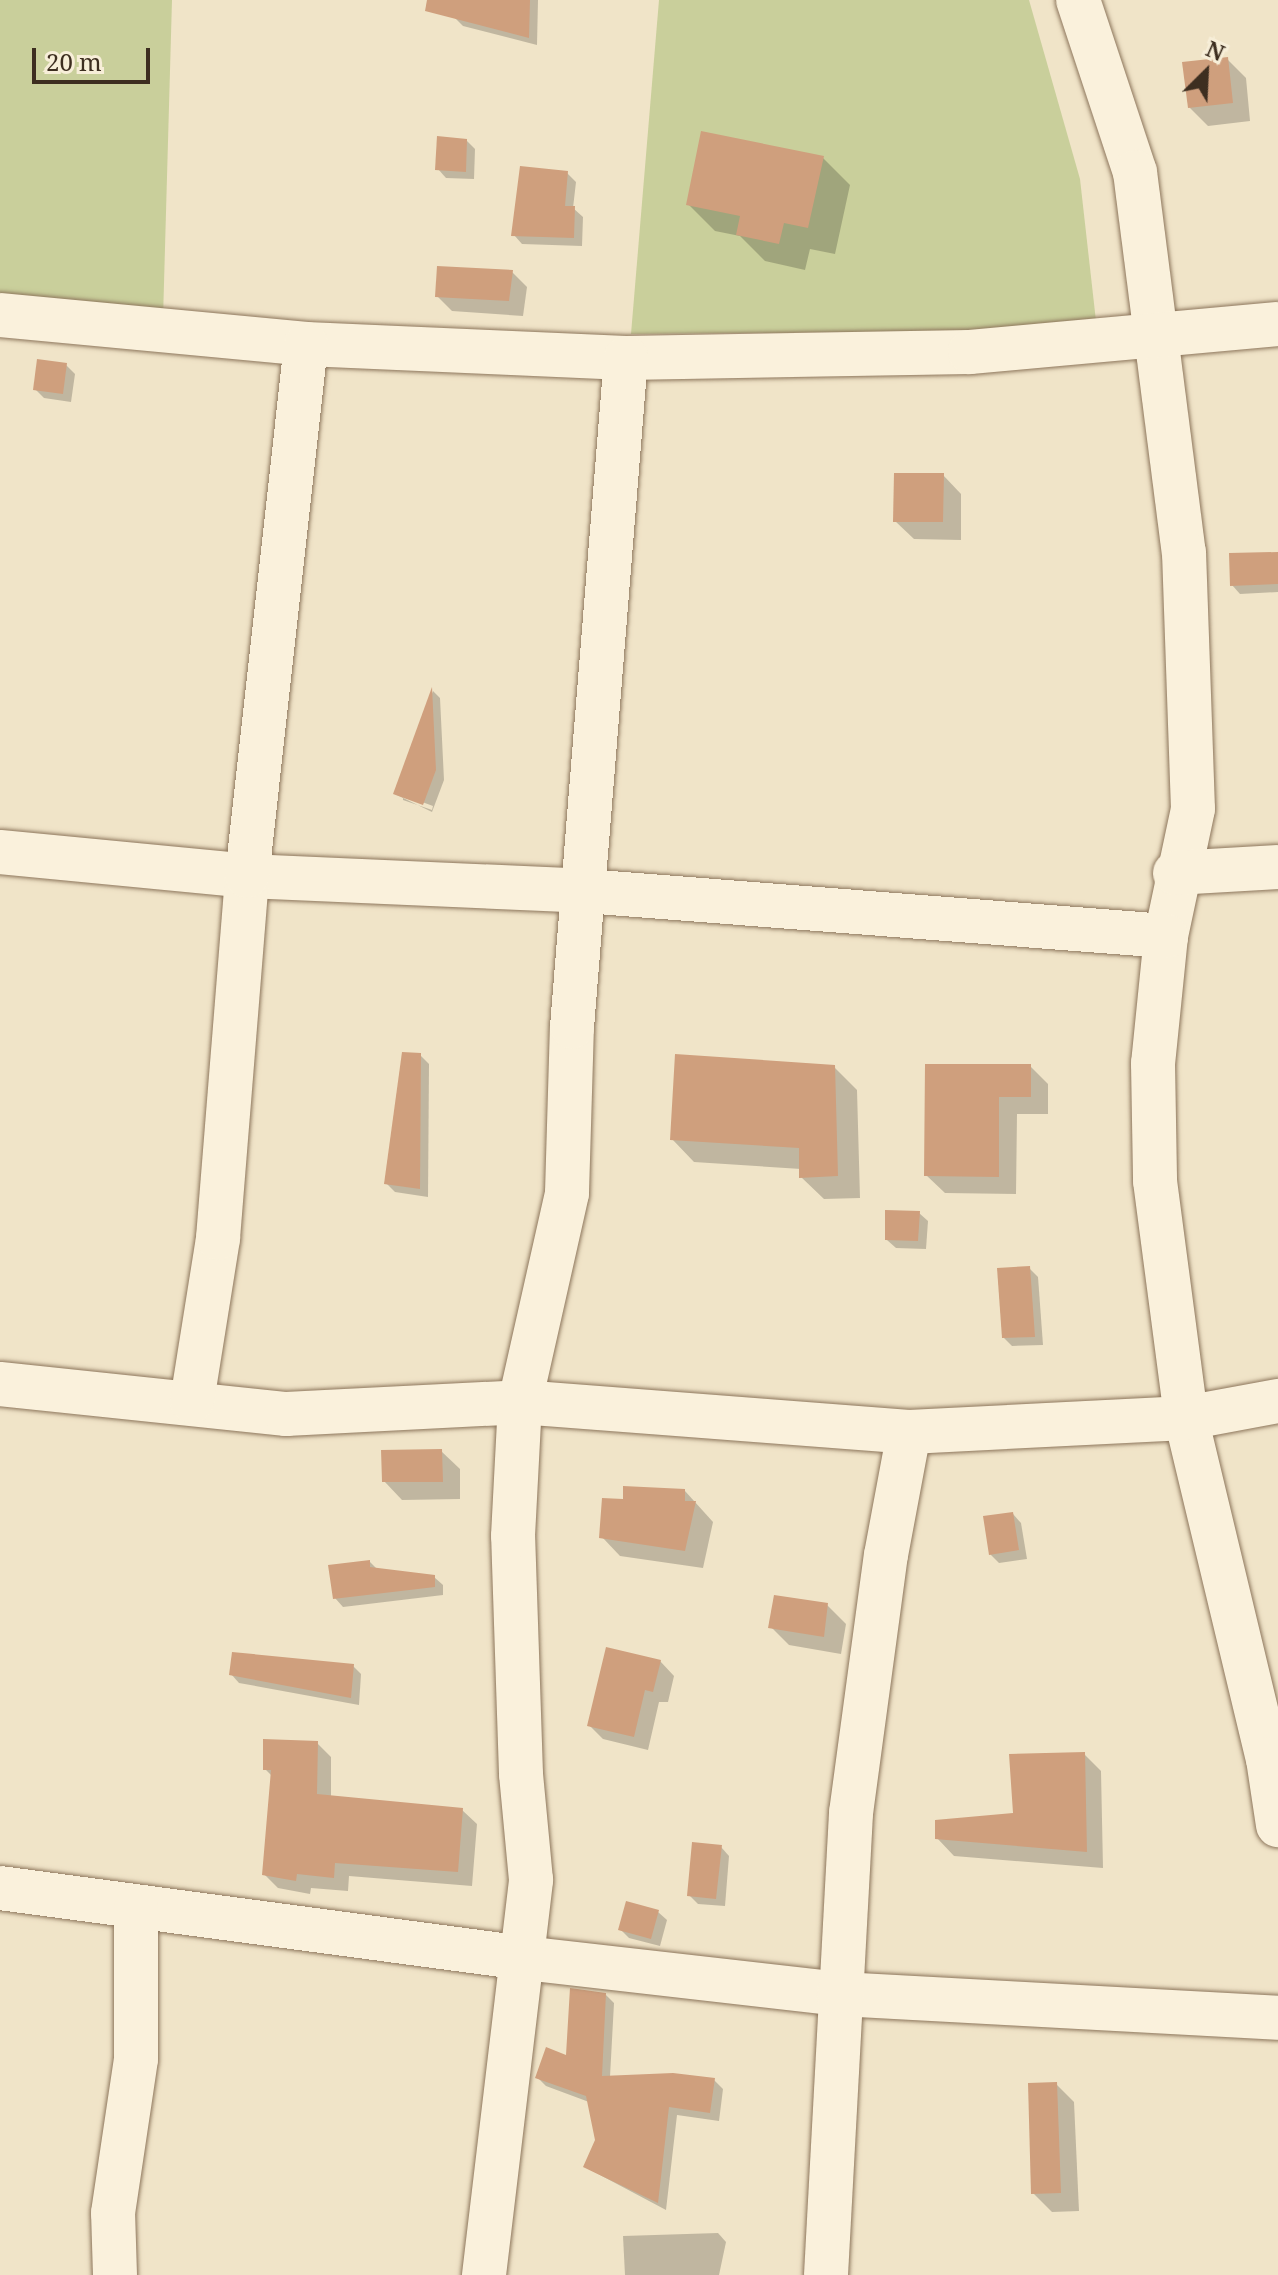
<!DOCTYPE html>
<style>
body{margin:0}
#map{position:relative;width:1278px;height:2275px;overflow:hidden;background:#f0e4c8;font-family:"Noto Serif",serif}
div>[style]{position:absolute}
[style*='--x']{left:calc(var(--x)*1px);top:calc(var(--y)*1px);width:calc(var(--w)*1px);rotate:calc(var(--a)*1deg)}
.green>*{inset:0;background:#c9cf9b}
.shadow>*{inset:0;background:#0003}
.building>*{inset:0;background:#cf9f7d}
.roads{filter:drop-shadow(0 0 2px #8d765c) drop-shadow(0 0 2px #8d765c)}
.minor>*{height:44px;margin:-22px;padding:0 22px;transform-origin:22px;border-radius:22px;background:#faf1dc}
span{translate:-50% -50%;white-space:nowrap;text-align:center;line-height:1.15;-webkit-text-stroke:6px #f7eed8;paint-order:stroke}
.north{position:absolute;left:1166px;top:32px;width:80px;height:80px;-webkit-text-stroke:6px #f7eed8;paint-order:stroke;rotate:24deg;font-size:22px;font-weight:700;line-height:32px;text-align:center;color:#3d2e20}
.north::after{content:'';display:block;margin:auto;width:28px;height:36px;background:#3d2e20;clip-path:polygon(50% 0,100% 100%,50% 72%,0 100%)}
.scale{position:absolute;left:32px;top:48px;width:118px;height:36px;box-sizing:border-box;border:4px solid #3d2e20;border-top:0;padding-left:10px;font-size:24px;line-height:28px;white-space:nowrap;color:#3d2e20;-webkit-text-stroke:6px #f7eed8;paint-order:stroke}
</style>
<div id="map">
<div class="green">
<i style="clip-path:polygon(0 0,172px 0,163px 319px,0 316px)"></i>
<i style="clip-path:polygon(659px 0,1029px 0,1080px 179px,1097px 330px,631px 334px)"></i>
</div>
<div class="shadow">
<i style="clip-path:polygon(459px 0,538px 0,537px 45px,463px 26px,455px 18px)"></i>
<i style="clip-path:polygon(1228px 60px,1246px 78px,1250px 121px,1208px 126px,1189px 107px)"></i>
<i style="clip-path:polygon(466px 140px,475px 149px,474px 179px,446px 178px,438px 169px)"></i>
<i style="clip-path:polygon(823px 158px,850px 185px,835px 254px,810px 249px,805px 270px,765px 261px,740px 236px,715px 231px,688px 204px)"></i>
<i style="clip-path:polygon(567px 173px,576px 182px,573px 208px,583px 217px,582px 246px,522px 244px,514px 235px)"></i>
<i style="clip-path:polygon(512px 272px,527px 287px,523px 316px,452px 311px,437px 296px)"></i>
<i style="clip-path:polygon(66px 365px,75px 374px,71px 402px,44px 398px,35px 389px)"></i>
<i style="clip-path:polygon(943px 475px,961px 494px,961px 540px,914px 539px,895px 521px)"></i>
<i style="clip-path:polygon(1278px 554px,1278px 592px,1240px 594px,1232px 585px)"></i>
<i style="clip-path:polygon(evenodd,433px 691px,440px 698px,444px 780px,432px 812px,395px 794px,433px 691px,403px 795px,433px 806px,432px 810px,403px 800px,403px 795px)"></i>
<i style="clip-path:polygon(420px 1055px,429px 1064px,428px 1197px,395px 1192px,386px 1183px)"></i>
<i style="clip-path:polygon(927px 1066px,1030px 1066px,1048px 1084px,1048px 1114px,1017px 1114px,1016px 1194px,945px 1193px,926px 1175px)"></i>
<i style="clip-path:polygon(834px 1067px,857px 1090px,860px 1198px,824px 1199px,801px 1177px,801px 1169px,694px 1162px,672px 1139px)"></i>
<i style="clip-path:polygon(919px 1213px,928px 1221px,926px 1249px,896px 1248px,887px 1240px)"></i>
<i style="clip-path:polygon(1029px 1268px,1038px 1277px,1043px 1345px,1012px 1346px,1004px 1338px)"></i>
<i style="clip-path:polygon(441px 1451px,460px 1469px,460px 1499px,402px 1500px,384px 1481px)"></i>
<i style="clip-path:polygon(685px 1491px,713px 1522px,703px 1568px,620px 1556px,602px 1537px)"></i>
<i style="clip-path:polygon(1013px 1514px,1021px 1523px,1027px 1559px,999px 1563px,990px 1554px)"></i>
<i style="clip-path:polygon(370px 1562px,378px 1570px,434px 1577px,443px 1585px,443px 1595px,343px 1607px,335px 1598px)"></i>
<i style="clip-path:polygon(827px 1605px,846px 1624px,841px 1654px,789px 1645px,771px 1627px)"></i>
<i style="clip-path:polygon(660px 1661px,674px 1676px,668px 1702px,659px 1702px,648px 1750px,603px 1739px,589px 1725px)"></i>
<i style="clip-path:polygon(352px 1665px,361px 1674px,359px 1705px,239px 1683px,231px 1674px)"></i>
<i style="clip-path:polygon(317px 1743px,331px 1757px,331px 1798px,462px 1810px,477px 1824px,472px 1886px,349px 1876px,348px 1891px,311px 1888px,310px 1894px,278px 1888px,264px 1874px,273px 1777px,265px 1769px)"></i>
<i style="clip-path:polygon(1084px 1754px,1101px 1771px,1103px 1868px,954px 1856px,937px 1838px,1015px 1815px)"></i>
<i style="clip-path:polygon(721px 1847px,729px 1856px,725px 1906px,698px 1904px,689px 1895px)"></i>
<i style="clip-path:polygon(658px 1912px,667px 1920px,660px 1946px,629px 1938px,620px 1929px)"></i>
<i style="clip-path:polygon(605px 1994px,614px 2003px,610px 2077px,714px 2080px,723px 2089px,719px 2121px,677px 2115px,666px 2210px,585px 2167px,598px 2141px,589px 2102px,546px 2086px,537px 2077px,568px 2057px)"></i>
<i style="clip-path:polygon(1056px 2084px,1074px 2102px,1079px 2211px,1052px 2212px,1033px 2193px)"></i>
<i style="clip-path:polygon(718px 2233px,726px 2242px,719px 2275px,625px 2275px,623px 2236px)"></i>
</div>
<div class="building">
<i style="clip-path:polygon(427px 0,530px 0,529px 38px,425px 11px)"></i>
<i style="clip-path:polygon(1228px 57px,1233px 103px,1188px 108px,1182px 62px)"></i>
<i style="clip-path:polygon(701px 131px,824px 156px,808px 228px,784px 223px,779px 244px,736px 235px,740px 216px,686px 205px)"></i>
<i style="clip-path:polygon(437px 136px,467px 139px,466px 172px,435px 170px)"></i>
<i style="clip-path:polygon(520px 166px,568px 171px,565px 206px,575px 206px,574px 238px,511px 236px)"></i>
<i style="clip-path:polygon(437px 266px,513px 270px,509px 301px,435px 297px)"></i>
<i style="clip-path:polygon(37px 359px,67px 363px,63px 394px,33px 390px)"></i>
<i style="clip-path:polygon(894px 473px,944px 473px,943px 522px,893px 522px)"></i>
<i style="clip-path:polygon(1278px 552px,1278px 584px,1230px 586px,1229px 553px)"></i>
<i style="clip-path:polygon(432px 687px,436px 770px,423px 805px,393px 794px)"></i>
<i style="clip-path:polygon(402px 1052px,421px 1053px,420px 1189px,384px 1184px)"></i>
<i style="clip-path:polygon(675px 1054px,835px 1065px,838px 1176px,799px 1178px,799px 1148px,670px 1140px)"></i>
<i style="clip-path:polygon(925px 1064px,1031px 1064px,1031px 1097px,999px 1097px,999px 1177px,924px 1176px)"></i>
<i style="clip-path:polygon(885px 1210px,920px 1211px,918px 1241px,885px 1240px)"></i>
<i style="clip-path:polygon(1030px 1266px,1035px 1337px,1002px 1338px,997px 1268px)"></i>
<i style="clip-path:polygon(442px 1449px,443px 1482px,382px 1482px,381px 1450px)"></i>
<i style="clip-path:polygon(623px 1486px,685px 1489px,685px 1501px,696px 1501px,685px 1551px,599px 1538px,602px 1498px,623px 1499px)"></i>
<i style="clip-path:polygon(1013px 1512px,1019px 1550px,989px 1555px,983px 1516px)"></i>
<i style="clip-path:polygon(370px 1560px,370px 1567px,435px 1575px,435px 1587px,333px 1599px,328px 1565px)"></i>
<i style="clip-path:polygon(774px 1595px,828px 1603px,824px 1637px,768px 1628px)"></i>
<i style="clip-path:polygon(606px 1647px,661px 1660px,653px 1692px,645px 1690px,634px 1737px,587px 1726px)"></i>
<i style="clip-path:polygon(232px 1652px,354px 1664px,351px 1698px,229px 1675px)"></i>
<i style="clip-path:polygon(263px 1739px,318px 1741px,317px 1794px,463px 1808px,458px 1872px,335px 1863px,334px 1878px,297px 1874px,296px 1881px,262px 1875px,271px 1770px,263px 1770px)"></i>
<i style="clip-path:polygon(1085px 1752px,1087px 1852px,935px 1839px,935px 1820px,1013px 1813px,1009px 1754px)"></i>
<i style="clip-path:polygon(692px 1842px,722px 1845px,716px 1899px,687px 1896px)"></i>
<i style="clip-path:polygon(626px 1901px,659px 1910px,651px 1939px,618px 1930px)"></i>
<i style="clip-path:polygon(570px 1988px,606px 1993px,602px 2076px,673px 2073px,715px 2078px,710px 2113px,669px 2107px,658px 2203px,583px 2167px,595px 2140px,586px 2096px,535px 2078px,546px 2047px,566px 2055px)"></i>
<i style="clip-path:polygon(1057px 2082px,1061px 2193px,1031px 2194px,1028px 2083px)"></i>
</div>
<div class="roads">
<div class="minor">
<i style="--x:1078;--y:0;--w:181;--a:71.7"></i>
<i style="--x:1135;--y:172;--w:383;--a:82.7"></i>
<i style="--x:1184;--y:552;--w:257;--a:88"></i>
<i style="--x:1193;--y:809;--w:130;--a:102"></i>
<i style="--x:1166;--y:936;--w:128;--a:95.8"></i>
<i style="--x:1153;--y:1063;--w:118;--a:89"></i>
<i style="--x:1155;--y:1181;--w:239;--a:82.5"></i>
<i style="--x:1186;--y:1418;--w:351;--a:76.5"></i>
<i style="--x:1268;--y:1759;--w:67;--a:81.4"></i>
<i style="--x:0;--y:315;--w:307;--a:5.4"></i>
<i style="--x:306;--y:344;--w:320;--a:2.5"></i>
<i style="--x:626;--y:358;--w:344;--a:-1"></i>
<i style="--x:970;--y:352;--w:309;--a:-5.2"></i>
<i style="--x:0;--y:852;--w:248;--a:5.5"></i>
<i style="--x:247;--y:876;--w:338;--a:2.5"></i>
<i style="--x:585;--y:891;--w:583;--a:4.43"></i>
<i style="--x:1175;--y:873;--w:103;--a:-3.3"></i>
<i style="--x:0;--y:1384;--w:288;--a:6"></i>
<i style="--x:286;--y:1414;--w:234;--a:-2.9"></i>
<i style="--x:520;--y:1402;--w:390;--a:4.4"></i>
<i style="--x:909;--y:1432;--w:277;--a:-2.9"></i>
<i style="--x:1186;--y:1418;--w:94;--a:-10.5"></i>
<i style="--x:192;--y:1401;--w:165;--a:-80.9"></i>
<i style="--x:218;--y:1238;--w:363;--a:-85.4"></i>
<i style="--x:247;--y:876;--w:535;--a:-83.67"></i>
<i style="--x:0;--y:1888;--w:529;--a:7.61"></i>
<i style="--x:524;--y:1958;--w:317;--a:6.5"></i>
<i style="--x:839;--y:1994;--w:440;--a:3.1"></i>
<i style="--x:115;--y:2275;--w:62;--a:-91.8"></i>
<i style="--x:113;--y:2213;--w:156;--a:-81.5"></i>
<i style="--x:136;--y:2059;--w:151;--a:-90"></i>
<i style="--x:484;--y:2275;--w:398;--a:-83.2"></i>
<i style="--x:531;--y:1880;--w:106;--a:-95.4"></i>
<i style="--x:521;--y:1774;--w:238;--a:-91.9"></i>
<i style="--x:513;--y:1536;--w:134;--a:-87"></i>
<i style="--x:520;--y:1402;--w:214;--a:-77.3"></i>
<i style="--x:567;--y:1193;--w:166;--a:-88.3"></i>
<i style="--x:572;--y:1027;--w:671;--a:-85.39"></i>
<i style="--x:826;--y:2275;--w:463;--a:-86.9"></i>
<i style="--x:851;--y:1813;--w:260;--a:-82.3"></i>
<i style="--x:886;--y:1555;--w:125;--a:-79.4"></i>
</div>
</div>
<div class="north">N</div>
<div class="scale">20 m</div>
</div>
